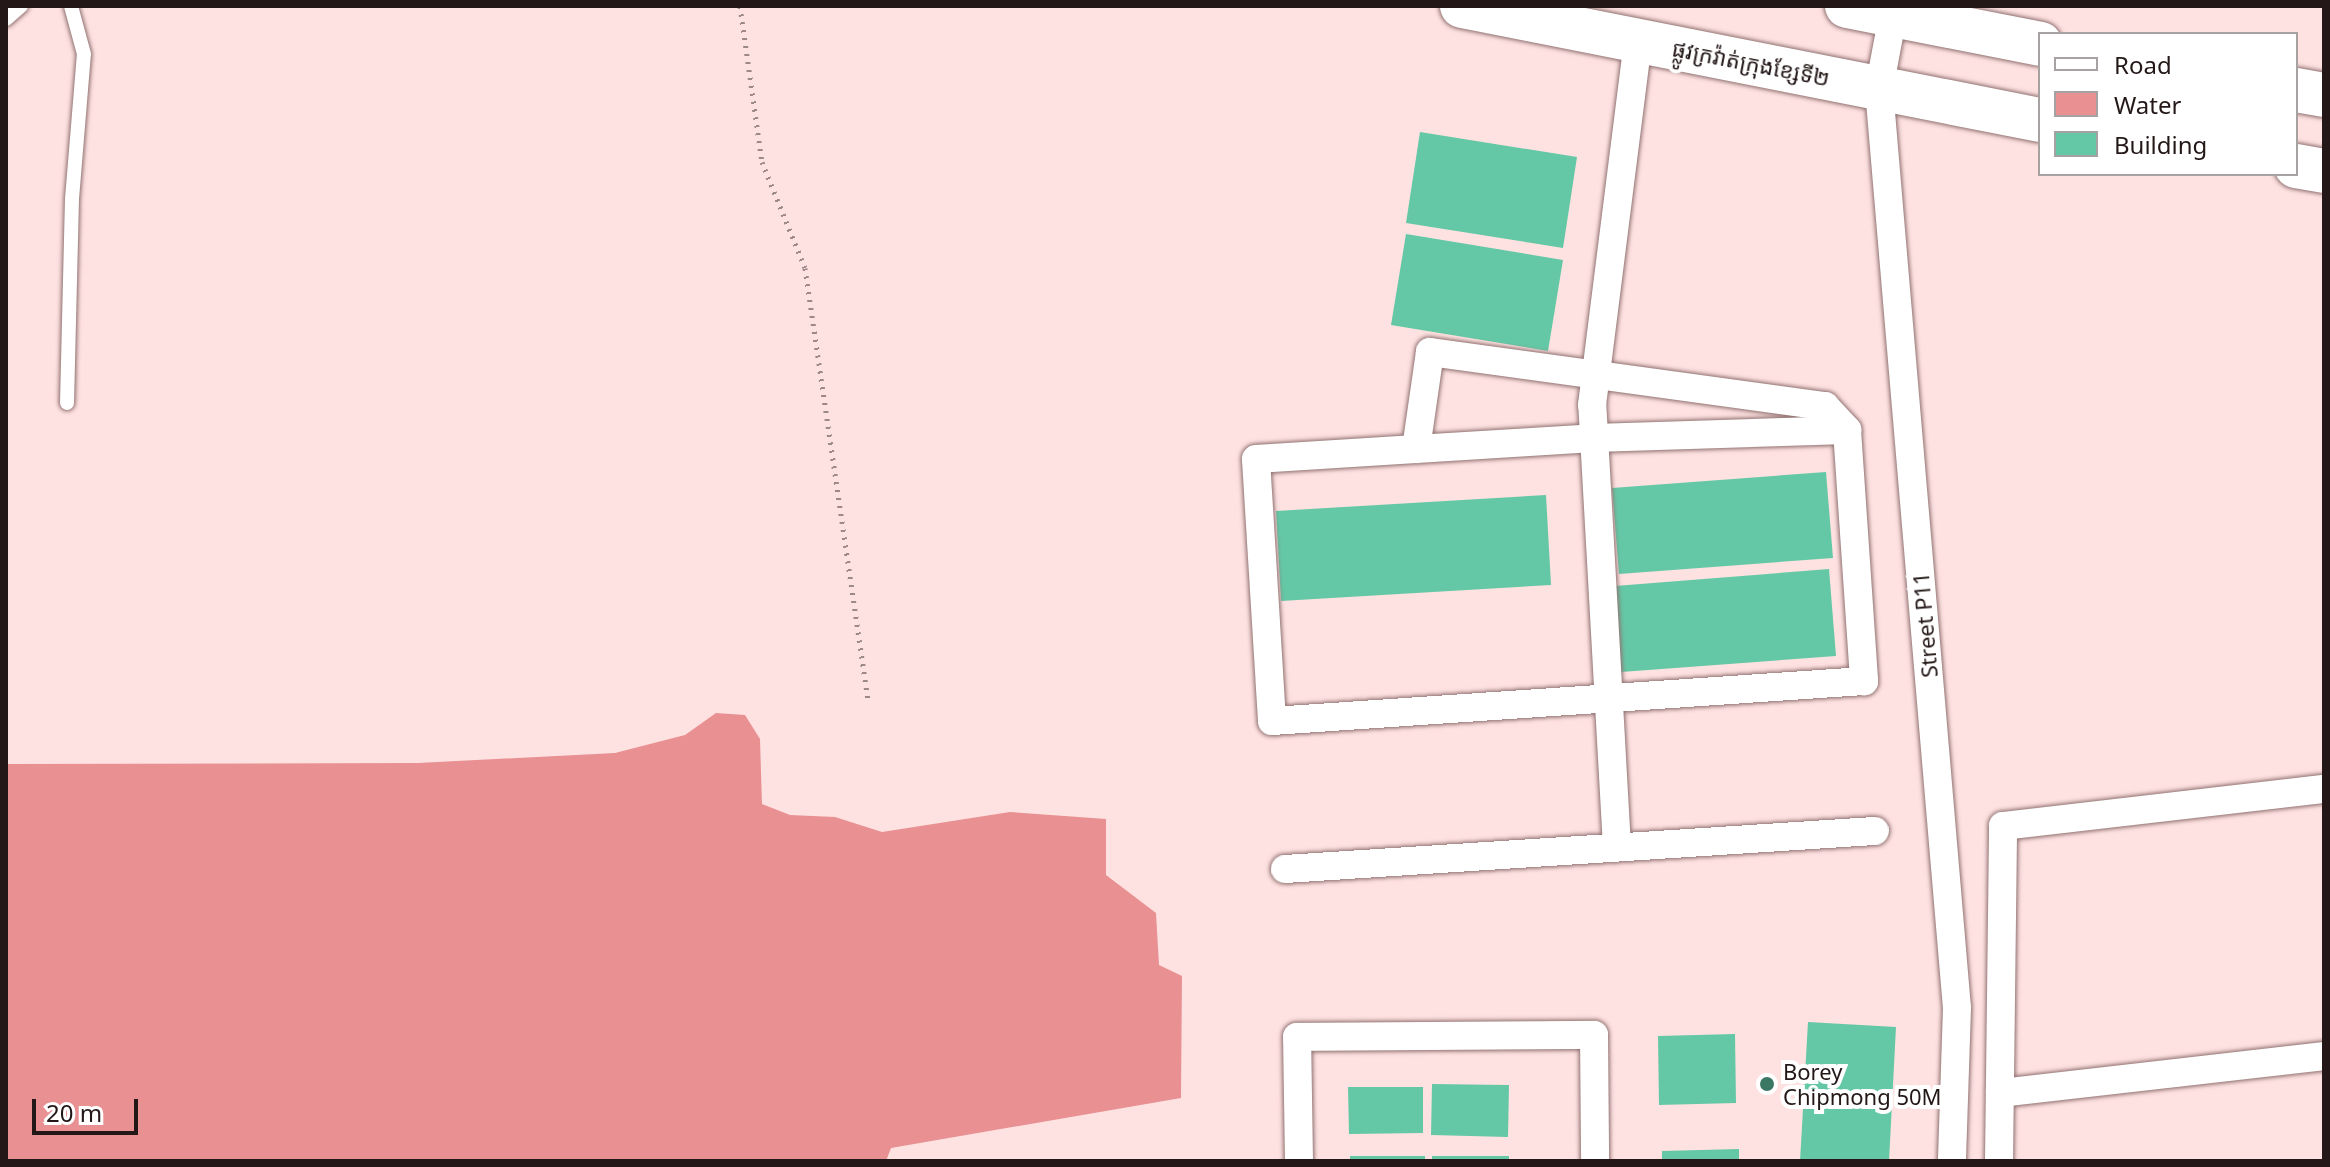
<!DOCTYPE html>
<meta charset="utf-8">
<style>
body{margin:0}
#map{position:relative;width:2330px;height:1167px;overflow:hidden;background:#fee2e1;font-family:Georgia,"Noto Sans Khmer",serif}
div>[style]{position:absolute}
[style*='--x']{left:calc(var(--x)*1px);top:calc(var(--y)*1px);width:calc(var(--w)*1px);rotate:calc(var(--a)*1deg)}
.water>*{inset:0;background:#e89092}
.building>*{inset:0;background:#64c8a6}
.path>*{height:5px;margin-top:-2.5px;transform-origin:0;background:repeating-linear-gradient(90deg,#9c8887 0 2px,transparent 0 8px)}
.roads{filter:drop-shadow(0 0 2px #917272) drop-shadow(0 0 2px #917272)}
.lane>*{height:14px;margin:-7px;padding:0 7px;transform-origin:7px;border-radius:7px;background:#fff}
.street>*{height:28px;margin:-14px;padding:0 14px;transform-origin:14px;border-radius:14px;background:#fff}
.primary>*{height:44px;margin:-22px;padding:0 22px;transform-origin:22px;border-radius:22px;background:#fff}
.dots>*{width:22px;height:22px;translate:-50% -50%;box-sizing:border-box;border:4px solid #fff;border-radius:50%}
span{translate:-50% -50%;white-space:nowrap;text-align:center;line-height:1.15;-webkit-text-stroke:8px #fff;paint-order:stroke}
.street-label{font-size:22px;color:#231717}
.poi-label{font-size:22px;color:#231717}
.left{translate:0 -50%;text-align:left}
.frame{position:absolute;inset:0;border:8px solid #231717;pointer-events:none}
.legend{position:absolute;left:2038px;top:32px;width:260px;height:144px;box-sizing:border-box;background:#fff;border:2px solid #a7a2a2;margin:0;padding:10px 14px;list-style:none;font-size:24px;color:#231717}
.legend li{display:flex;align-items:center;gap:16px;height:40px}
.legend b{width:40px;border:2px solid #a7a2a2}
.scale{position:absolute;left:32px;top:1099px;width:106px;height:36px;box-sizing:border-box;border:4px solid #231717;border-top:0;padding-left:10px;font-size:24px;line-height:28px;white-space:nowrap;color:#231717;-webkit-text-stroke:6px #fff;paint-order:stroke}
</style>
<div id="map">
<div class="water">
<i style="clip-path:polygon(716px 713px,745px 715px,760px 739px,762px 804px,790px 815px,835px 817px,882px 832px,1010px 812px,1106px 819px,1106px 875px,1156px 913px,1159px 965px,1182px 976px,1181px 1098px,891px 1148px,886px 1161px,6px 1161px,6px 764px,418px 763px,615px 753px,685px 735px)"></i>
</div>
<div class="building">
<i style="clip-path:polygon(1420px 132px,1577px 157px,1563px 248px,1406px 223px)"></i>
<i style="clip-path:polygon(1406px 234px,1563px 260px,1548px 351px,1391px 325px)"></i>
<i style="clip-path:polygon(1826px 472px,1833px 558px,1619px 574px,1612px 488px)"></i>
<i style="clip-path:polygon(1546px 495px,1551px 585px,1281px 601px,1276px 511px)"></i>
<i style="clip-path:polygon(1829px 569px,1836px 656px,1621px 672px,1615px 586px)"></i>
<i style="clip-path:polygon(1808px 1022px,1896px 1027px,1889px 1161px,1800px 1161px)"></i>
<i style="clip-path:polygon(1735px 1034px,1736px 1103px,1659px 1105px,1658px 1036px)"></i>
<i style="clip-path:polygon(1432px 1084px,1509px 1085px,1508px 1137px,1431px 1135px)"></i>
<i style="clip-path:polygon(1348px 1087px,1423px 1087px,1423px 1133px,1349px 1134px)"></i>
<i style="clip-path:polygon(1739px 1149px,1739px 1161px,1662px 1161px,1662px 1151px)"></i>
<i style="clip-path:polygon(1350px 1156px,1425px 1156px,1425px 1161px,1350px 1161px)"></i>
<i style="clip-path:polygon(1432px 1156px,1509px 1156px,1509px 1161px,1432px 1161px)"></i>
</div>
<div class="path">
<i style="--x:740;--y:6;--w:158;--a:82"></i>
<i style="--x:762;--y:162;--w:114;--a:67.9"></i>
<i style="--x:805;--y:268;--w:438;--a:81.7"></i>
</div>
<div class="roads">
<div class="lane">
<i style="--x:6;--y:19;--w:20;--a:-41"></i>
<i style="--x:67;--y:403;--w:204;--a:-88.6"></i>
<i style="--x:72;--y:199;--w:145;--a:-85.3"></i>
<i style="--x:84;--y:54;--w:50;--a:-105.2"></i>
</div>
<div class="street">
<i style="--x:1893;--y:15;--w:75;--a:100.7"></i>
<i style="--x:1879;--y:89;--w:922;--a:85.15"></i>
<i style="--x:1957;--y:1008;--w:153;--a:91.9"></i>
<i style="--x:1416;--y:449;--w:98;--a:-81.8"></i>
<i style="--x:1430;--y:352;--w:399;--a:7.8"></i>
<i style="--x:1825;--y:406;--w:33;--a:47"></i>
<i style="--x:1847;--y:430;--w:252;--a:86.1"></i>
<i style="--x:1864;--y:681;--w:593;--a:176.13"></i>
<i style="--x:1272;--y:721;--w:262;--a:-93.5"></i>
<i style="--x:1256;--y:459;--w:160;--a:-3.6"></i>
<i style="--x:1416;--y:449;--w:178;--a:-3.5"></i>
<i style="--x:1594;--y:438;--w:253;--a:-1.8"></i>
<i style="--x:1617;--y:847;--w:443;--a:-93.2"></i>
<i style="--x:1592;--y:405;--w:367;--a:-82.8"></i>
<i style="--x:1285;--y:869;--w:591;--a:-3.69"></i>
<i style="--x:2000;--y:1093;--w:326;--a:-6.5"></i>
<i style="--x:1299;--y:1161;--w:124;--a:-90.9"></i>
<i style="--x:1297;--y:1037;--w:297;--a:-0.4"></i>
<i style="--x:1594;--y:1035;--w:126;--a:89.5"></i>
<i style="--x:1999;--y:1161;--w:335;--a:-89.3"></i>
<i style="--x:2003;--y:826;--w:323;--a:-6.6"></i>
</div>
<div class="primary">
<i style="--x:1462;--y:6;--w:589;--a:11.16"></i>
<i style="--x:1847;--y:6;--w:197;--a:11.1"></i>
<i style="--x:2296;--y:90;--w:28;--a:10"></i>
<i style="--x:2296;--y:166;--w:28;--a:10"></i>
</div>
</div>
<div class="dots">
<i style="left:1767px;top:1084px;background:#3b7863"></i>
</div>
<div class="street-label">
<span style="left:1751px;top:63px;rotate:11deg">ផ្លូវក្រវ៉ាត់ក្រុងខ្សែទី២</span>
<span style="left:1925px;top:625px;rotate:-95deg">Street P11</span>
</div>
<div class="poi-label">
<span class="left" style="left:1783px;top:1084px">Borey<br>Chipmong 50M</span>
</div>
<div class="frame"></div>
<ul class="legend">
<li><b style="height:10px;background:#fff"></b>Road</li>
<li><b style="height:22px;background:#e89092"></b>Water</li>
<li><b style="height:22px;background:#64c8a6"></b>Building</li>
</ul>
<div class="scale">20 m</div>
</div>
